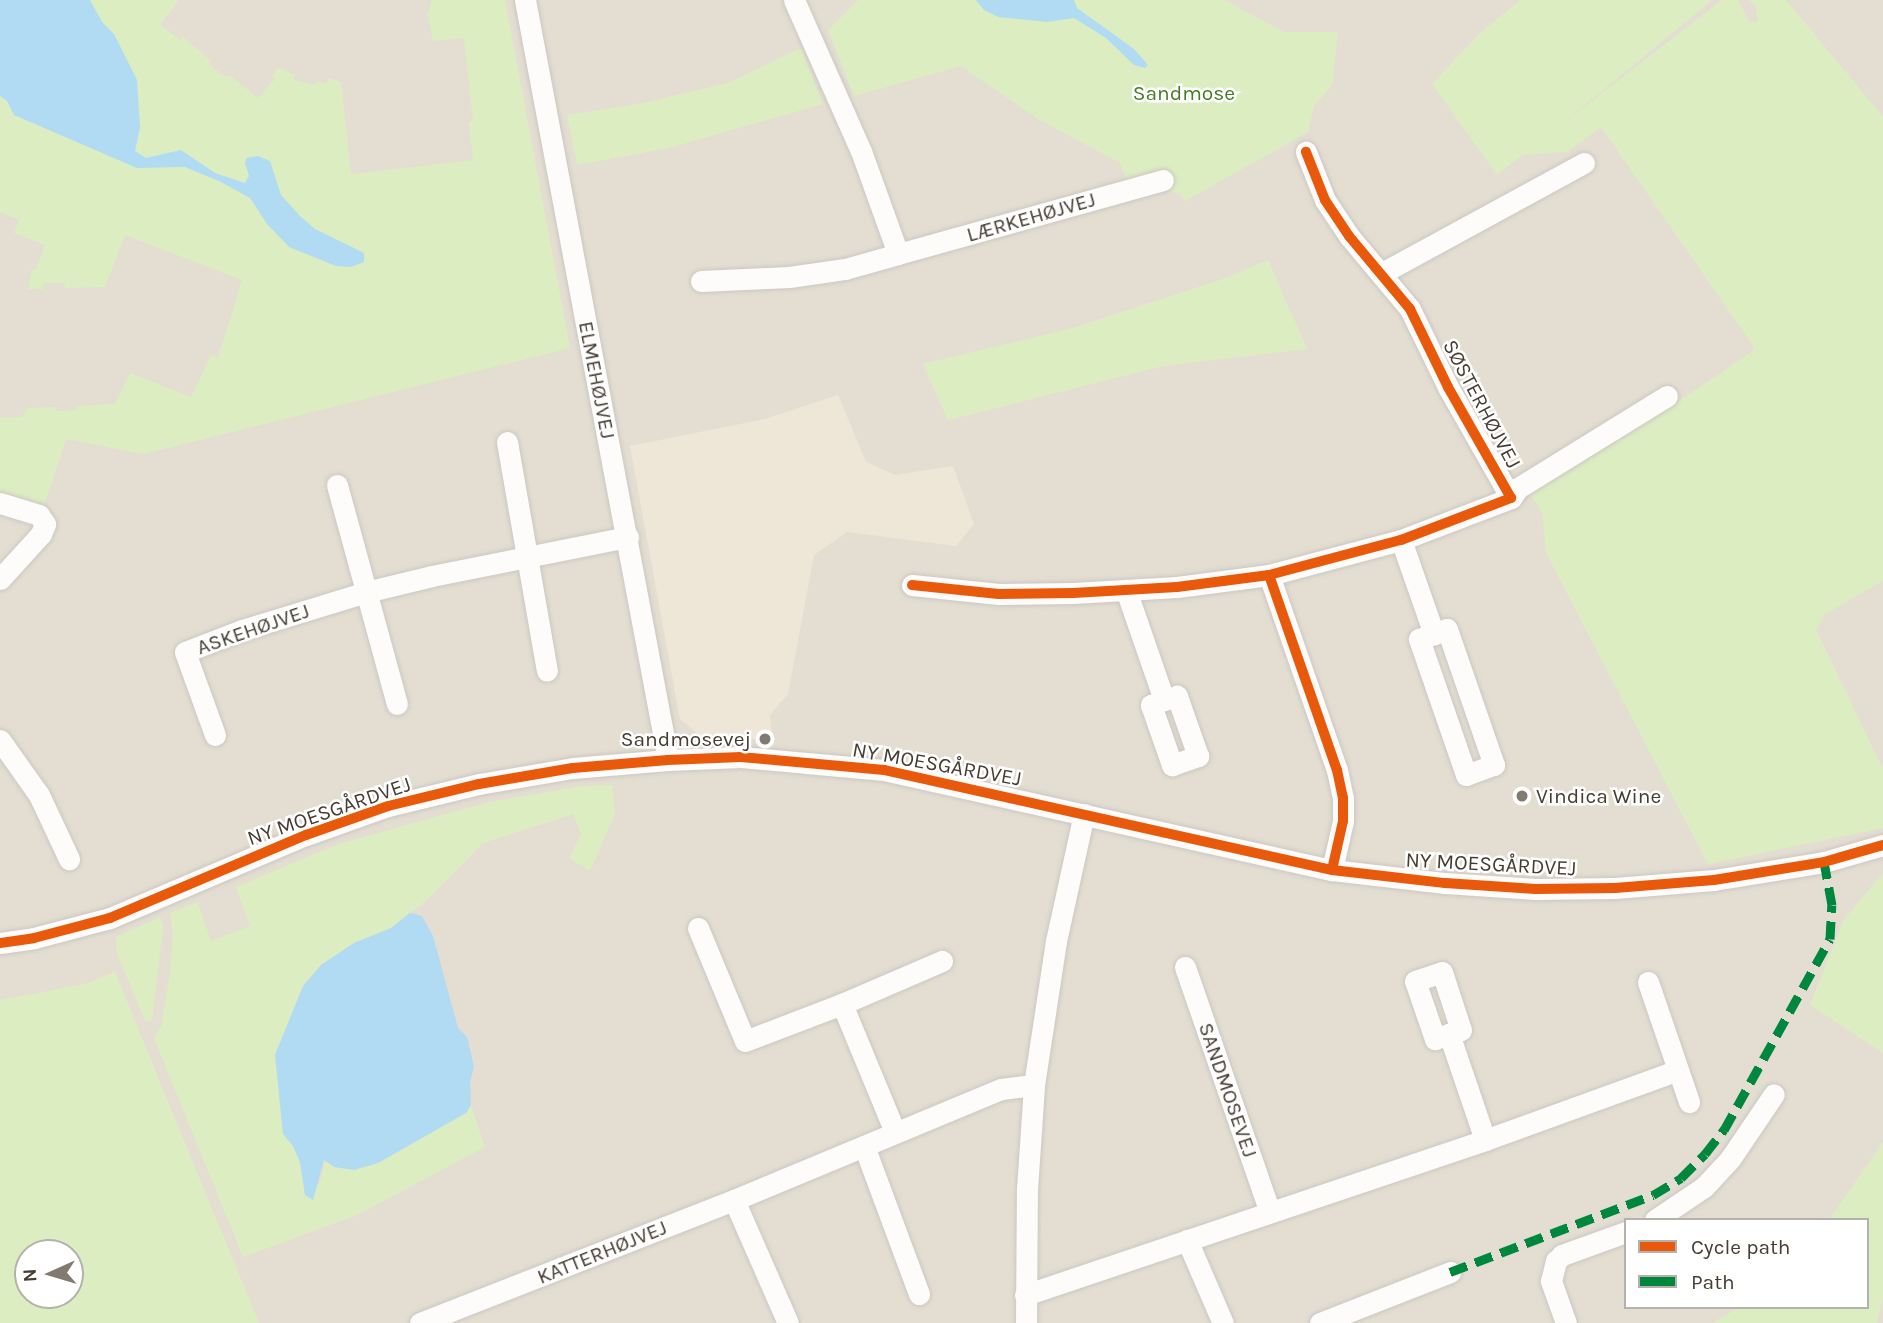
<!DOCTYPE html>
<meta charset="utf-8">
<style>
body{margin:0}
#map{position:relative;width:1883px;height:1323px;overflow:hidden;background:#efece6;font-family:Karla,sans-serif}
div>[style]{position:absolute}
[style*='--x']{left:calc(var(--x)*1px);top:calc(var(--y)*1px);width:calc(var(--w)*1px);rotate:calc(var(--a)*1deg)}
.residential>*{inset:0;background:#e4ded2}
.education>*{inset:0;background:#eee7d7}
.green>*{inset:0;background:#ddedc2}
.water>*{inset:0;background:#b1daf3}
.roads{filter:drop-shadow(0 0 2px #cbc8c2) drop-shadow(0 0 2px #cbc8c2)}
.minor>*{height:21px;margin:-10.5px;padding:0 10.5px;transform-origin:10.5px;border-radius:10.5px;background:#fdfcfb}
.quiet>*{height:9px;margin-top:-4.5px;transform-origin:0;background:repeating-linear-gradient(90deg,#00873e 0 18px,transparent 0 27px)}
.cycleway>*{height:10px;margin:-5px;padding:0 5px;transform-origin:5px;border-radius:5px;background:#e8590c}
.dots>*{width:19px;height:19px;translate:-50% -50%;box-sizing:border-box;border:4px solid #fff;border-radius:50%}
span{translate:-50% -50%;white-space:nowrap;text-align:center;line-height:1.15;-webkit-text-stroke:5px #fff;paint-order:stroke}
.park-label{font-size:21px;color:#467c20}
.street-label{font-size:21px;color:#453d32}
.poi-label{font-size:21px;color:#453d32}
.right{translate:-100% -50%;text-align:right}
.left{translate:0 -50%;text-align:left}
.legend{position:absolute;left:1624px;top:1218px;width:245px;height:91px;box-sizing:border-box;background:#fff;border:2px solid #b5b1ad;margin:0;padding:9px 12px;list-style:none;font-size:21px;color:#453d32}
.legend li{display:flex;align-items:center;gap:14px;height:35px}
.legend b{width:35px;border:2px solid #b5b1ad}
.north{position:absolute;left:14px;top:1239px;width:70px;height:70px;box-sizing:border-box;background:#fff;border:2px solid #b5b1ad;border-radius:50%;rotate:266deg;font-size:19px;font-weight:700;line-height:28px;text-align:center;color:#453d32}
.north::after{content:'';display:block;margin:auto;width:24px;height:32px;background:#807a71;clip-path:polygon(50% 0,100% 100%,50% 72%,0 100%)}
</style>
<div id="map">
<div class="residential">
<i style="clip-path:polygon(evenodd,0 0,1883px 0,1883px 1323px,0 1323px,0 0,1626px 1220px,1867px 1220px,1867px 1307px,1626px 1307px,1626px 1220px,0 0,28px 1253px,70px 1253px,70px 1295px,28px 1295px,28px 1253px)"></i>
</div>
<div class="education">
<i style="clip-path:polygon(838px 395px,866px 462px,895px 475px,953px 466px,974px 524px,956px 546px,847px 532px,814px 555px,788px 694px,770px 715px,772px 739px,703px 738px,680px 719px,630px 446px,765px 419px)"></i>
</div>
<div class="green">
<i style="clip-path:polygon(0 0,179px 0,160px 24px,180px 40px,183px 37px,211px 61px,209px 64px,226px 78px,229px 75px,258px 98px,275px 79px,272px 76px,278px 68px,295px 75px,294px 80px,315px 85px,317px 81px,326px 84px,328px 78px,341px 82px,351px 174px,473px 160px,469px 122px,473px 121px,464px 38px,433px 41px,428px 15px,432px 0,505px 0,570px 348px,143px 454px,66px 439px,45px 503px,15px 503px,0 495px,0 418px,22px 417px,28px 408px,55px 407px,56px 411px,77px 410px,77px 406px,115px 404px,130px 373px,191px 397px,211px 355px,218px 358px,242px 280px,125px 235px,105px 287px,65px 288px,64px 283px,43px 283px,43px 289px,28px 289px,32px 269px,36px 270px,45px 245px,14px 233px,19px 220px,0 212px)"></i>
<i style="clip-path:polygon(858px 0,1224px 0,1284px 32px,1338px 32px,1332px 85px,1314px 106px,1308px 132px,1185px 201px,1180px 194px,1125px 178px,1120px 163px,1038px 119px,961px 66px,854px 96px,828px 30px)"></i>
<i style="clip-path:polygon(1520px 0,1712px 0,1557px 128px,1722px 0,1738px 0,1749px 21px,1758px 22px,1756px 6px,1749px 0,1786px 0,1883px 117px,1883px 581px,1825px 614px,1816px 630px,1883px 769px,1883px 828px,1708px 864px,1546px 553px,1542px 513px,1528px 490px,1673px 405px,1753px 351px,1754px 347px,1601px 127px,1567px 152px,1522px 155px,1497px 175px,1432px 84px,1480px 33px)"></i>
<i style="clip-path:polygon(801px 48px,823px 104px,669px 148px,577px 165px,567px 115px,643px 103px,728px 83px)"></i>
<i style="clip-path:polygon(1268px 260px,1307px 349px,1163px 366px,948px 420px,923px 364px,1073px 328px,1223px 279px)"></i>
<i style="clip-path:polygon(612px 785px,615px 814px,590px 871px,569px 858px,581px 834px,573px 814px,483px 843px,428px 899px,391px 928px,354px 943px,321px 965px,303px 986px,275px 1055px,283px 1134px,293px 1146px,300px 1162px,305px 1195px,320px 1183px,325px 1160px,466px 1113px,471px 1105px,485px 1147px,357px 1215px,243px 1257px,154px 1038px,161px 1027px,170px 974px,173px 932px,170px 913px,197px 902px,211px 941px,250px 926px,236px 887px,339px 844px,490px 802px,582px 786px)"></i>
<i style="clip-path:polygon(1883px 872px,1883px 1053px,1810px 1005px,1843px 921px)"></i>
<i style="clip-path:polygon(160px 917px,163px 926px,152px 1020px,146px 1023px,117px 953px,116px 937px)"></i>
<i style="clip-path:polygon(evenodd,115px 972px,171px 1109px,259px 1323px,0 1323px,0 1000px,85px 984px,115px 972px,28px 1253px,70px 1253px,70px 1295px,28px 1295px,28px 1253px)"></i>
<i style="clip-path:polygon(1883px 1142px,1883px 1297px,1877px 1323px,1712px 1323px,1740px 1307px,1867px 1307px,1867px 1220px,1829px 1220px)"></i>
</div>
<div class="water">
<i style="clip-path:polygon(0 0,90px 0,102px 22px,114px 34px,137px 80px,140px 128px,135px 151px,146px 158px,181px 150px,215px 173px,245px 183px,249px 176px,245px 163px,247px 158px,258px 156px,270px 161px,281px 195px,300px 216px,315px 229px,364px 253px,364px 262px,351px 267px,336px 266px,289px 247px,267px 224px,250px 198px,221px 182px,185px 167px,137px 168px,14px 115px,7px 101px,0 96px)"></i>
<i style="clip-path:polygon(976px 0,1074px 0,1077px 8px,1134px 49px,1148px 65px,1145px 68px,1134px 65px,1106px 38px,1074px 18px,1047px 22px,998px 17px,984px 10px)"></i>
<i style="clip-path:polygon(410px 913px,422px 916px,433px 936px,458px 1028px,467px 1037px,474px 1067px,470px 1082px,471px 1105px,466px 1113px,378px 1163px,354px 1170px,334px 1167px,324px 1160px,313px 1200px,305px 1195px,300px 1162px,293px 1146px,283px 1134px,275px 1055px,303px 986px,321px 965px,354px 943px,391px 928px)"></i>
</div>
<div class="roads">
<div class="minor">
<i style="--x:525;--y:0;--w:773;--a:79.34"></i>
<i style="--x:794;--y:0;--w:165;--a:66.1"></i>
<i style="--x:861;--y:151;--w:109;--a:70.2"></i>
<i style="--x:898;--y:254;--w:275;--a:-15.6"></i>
<i style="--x:1382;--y:273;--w:230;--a:-28.6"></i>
<i style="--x:701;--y:281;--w:88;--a:-2.6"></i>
<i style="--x:789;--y:277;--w:57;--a:-8.1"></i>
<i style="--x:845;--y:269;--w:55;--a:-15.8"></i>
<i style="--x:507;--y:442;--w:232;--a:80.1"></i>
<i style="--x:337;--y:485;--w:227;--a:74.7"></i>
<i style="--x:1511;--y:498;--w:12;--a:-55"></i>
<i style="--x:1518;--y:488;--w:175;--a:-31.7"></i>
<i style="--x:0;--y:503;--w:41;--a:17.1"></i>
<i style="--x:39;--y:515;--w:11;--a:56"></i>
<i style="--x:45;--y:524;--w:11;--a:112"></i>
<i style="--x:41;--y:534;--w:61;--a:132.3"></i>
<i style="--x:1401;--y:540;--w:100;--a:70.7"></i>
<i style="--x:1434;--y:634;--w:16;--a:162"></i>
<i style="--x:1419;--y:639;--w:144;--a:70.9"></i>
<i style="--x:1466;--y:775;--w:30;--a:-20"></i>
<i style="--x:1494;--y:765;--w:144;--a:-109.1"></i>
<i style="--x:1447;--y:629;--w:14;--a:159"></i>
<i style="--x:1269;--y:575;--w:207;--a:70.8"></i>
<i style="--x:1337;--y:770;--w:29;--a:78"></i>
<i style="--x:1343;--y:798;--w:23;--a:90"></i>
<i style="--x:1343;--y:821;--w:50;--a:102.7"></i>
<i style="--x:912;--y:585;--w:87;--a:5.9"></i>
<i style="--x:999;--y:594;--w:74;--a:-0.8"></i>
<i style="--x:1073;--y:593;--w:104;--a:-3.3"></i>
<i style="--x:1177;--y:587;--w:93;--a:-7.4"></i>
<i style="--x:1269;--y:575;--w:137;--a:-14.9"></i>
<i style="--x:1401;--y:540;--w:118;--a:-20.9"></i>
<i style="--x:1511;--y:498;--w:128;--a:-119.6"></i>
<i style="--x:1448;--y:387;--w:87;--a:-116"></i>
<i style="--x:1410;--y:309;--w:95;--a:-129.9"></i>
<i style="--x:1349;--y:236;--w:43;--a:-123.7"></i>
<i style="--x:1325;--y:200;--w:52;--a:-111.6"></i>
<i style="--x:1126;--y:590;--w:116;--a:70.9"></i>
<i style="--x:1164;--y:700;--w:14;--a:159"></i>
<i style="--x:1151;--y:705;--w:64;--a:70.7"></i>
<i style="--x:1172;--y:765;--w:28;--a:-19"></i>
<i style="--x:1198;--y:756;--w:64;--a:-109.3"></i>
<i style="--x:1177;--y:696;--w:14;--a:163"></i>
<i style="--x:215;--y:735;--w:88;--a:-109.9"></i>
<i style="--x:185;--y:652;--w:61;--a:-21.1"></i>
<i style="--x:242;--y:630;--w:130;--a:-17"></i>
<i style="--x:366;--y:592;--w:68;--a:-13.6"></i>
<i style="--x:432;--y:576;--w:200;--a:-11.3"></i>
<i style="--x:0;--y:740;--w:67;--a:54.7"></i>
<i style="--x:39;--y:795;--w:71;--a:64.9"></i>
<i style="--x:698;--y:928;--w:122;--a:67.4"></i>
<i style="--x:745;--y:1041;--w:104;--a:-20.9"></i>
<i style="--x:0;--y:943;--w:34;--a:-8"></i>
<i style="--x:34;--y:938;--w:79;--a:-14.7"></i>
<i style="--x:110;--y:918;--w:213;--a:-23"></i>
<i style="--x:306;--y:835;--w:87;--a:-19.5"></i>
<i style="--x:388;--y:806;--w:94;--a:-13.6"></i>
<i style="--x:479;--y:784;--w:95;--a:-9.7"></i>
<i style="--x:573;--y:768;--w:95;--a:-4.8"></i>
<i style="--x:668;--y:760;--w:73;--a:-2.4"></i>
<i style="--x:741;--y:757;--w:144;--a:5.2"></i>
<i style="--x:884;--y:770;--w:459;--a:12.6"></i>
<i style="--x:1332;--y:870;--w:114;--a:6.6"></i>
<i style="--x:1445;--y:883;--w:91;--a:3.8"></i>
<i style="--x:1536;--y:889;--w:79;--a:-0.7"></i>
<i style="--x:1615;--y:888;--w:99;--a:-4.6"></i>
<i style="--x:1714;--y:880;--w:111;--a:-9.3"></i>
<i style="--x:1824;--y:862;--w:61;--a:-16.1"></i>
<i style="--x:1185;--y:967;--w:259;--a:70.9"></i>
<i style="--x:1648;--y:982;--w:127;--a:71.1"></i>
<i style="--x:1449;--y:1034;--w:15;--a:160"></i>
<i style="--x:1435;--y:1039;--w:61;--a:-109"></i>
<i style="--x:1415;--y:981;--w:28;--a:-18"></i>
<i style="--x:1442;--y:972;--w:61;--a:71.9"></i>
<i style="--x:1461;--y:1030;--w:13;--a:162"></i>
<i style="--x:1449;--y:1034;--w:112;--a:71.2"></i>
<i style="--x:895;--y:1132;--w:139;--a:-112.5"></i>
<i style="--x:842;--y:1004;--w:109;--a:-23.3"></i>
<i style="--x:864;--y:1146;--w:158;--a:69.6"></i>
<i style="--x:734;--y:1200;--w:134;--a:66.3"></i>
<i style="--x:1655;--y:1220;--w:59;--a:-34"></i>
<i style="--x:1704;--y:1187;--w:38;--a:-47"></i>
<i style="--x:1730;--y:1159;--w:78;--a:-55.9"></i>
<i style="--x:1187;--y:1240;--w:90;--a:66.6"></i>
<i style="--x:1025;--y:1295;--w:485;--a:-18.6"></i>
<i style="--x:1485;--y:1140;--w:205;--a:-19.9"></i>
<i style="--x:420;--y:1323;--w:337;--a:-21.4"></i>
<i style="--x:734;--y:1200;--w:289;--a:-22.6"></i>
<i style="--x:1001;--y:1089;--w:33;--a:-7"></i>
<i style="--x:1026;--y:1323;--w:134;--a:-89.6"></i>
<i style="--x:1027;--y:1189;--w:104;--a:-86.1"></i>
<i style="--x:1034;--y:1085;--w:146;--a:-81.3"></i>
<i style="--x:1056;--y:941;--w:130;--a:-77.6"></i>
<i style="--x:1320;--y:1323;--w:140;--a:-21.4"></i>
<i style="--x:1566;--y:1323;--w:45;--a:-109.7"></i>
<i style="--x:1551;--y:1281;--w:21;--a:-76"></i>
<i style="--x:1556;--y:1261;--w:8;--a:-45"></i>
<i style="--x:1562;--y:1255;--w:68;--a:-19.8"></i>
</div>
</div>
<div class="quiet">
<i style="--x:1450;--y:1272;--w:217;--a:-20.8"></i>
<i style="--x:1653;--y:1195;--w:33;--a:-31"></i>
<i style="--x:1681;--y:1178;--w:34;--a:-45"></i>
<i style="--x:1705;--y:1154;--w:31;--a:-52"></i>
<i style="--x:1724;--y:1130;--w:218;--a:-61"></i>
<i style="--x:1830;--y:939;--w:34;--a:-87"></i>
<i style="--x:1832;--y:905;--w:44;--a:-100.5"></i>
</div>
<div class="cycleway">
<i style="--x:1269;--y:575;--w:207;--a:70.8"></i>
<i style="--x:1337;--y:770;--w:29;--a:78"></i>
<i style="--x:1343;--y:798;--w:23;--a:90"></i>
<i style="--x:1343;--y:821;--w:50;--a:102.7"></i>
<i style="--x:912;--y:585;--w:87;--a:5.9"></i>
<i style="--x:999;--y:594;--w:74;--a:-0.8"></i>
<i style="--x:1073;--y:593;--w:104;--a:-3.3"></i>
<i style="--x:1177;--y:587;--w:93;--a:-7.4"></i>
<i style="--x:1269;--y:575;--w:137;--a:-14.9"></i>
<i style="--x:1401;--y:540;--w:118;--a:-20.9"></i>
<i style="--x:1511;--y:498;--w:128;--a:-119.6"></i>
<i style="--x:1448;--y:387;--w:87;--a:-116"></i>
<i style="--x:1410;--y:309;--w:95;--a:-129.9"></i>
<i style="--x:1349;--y:236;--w:43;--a:-123.7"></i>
<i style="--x:1325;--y:200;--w:52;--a:-111.6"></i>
<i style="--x:0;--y:943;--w:34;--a:-8"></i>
<i style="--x:34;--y:938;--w:79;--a:-14.7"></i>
<i style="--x:110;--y:918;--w:213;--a:-23"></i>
<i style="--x:306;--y:835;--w:87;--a:-19.5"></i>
<i style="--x:388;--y:806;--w:94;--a:-13.6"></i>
<i style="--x:479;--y:784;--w:95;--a:-9.7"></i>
<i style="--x:573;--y:768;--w:95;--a:-4.8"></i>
<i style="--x:668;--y:760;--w:73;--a:-2.4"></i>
<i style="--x:741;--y:757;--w:144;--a:5.2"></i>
<i style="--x:884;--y:770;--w:459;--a:12.6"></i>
<i style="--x:1332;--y:870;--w:114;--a:6.6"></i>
<i style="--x:1445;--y:883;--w:91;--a:3.8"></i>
<i style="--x:1536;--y:889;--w:79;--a:-0.7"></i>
<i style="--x:1615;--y:888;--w:99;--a:-4.6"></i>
<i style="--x:1714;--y:880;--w:111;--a:-9.3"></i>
<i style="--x:1824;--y:862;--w:61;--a:-16.1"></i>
</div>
<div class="dots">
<i style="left:765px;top:739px;background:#807a71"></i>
<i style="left:1522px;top:796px;background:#807a71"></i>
</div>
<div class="park-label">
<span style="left:1184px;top:93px">Sandmose</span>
</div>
<div class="street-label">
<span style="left:1031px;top:217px;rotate:-16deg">LÆRKEHØJVEJ</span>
<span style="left:597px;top:380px;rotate:79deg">ELMEHØJVEJ</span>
<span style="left:1482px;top:404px;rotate:62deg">SØSTERHØJVEJ</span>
<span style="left:253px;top:629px;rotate:-19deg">ASKEHØJVEJ</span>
<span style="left:937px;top:764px;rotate:10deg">NY MOESGÅRDVEJ</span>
<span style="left:329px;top:811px;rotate:-19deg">NY MOESGÅRDVEJ</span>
<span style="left:1491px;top:864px;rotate:3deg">NY MOESGÅRDVEJ</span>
<span style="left:1228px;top:1090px;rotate:71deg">SANDMOSEVEJ</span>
<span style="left:602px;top:1252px;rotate:-22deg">KATTERHØJVEJ</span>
</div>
<div class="poi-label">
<span class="right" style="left:751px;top:739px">Sandmosevej</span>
<span class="left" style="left:1536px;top:796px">Vindica Wine</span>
</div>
<ul class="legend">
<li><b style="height:9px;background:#e8590c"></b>Cycle path</li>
<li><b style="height:9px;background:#00873e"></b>Path</li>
</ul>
<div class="north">N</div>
</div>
